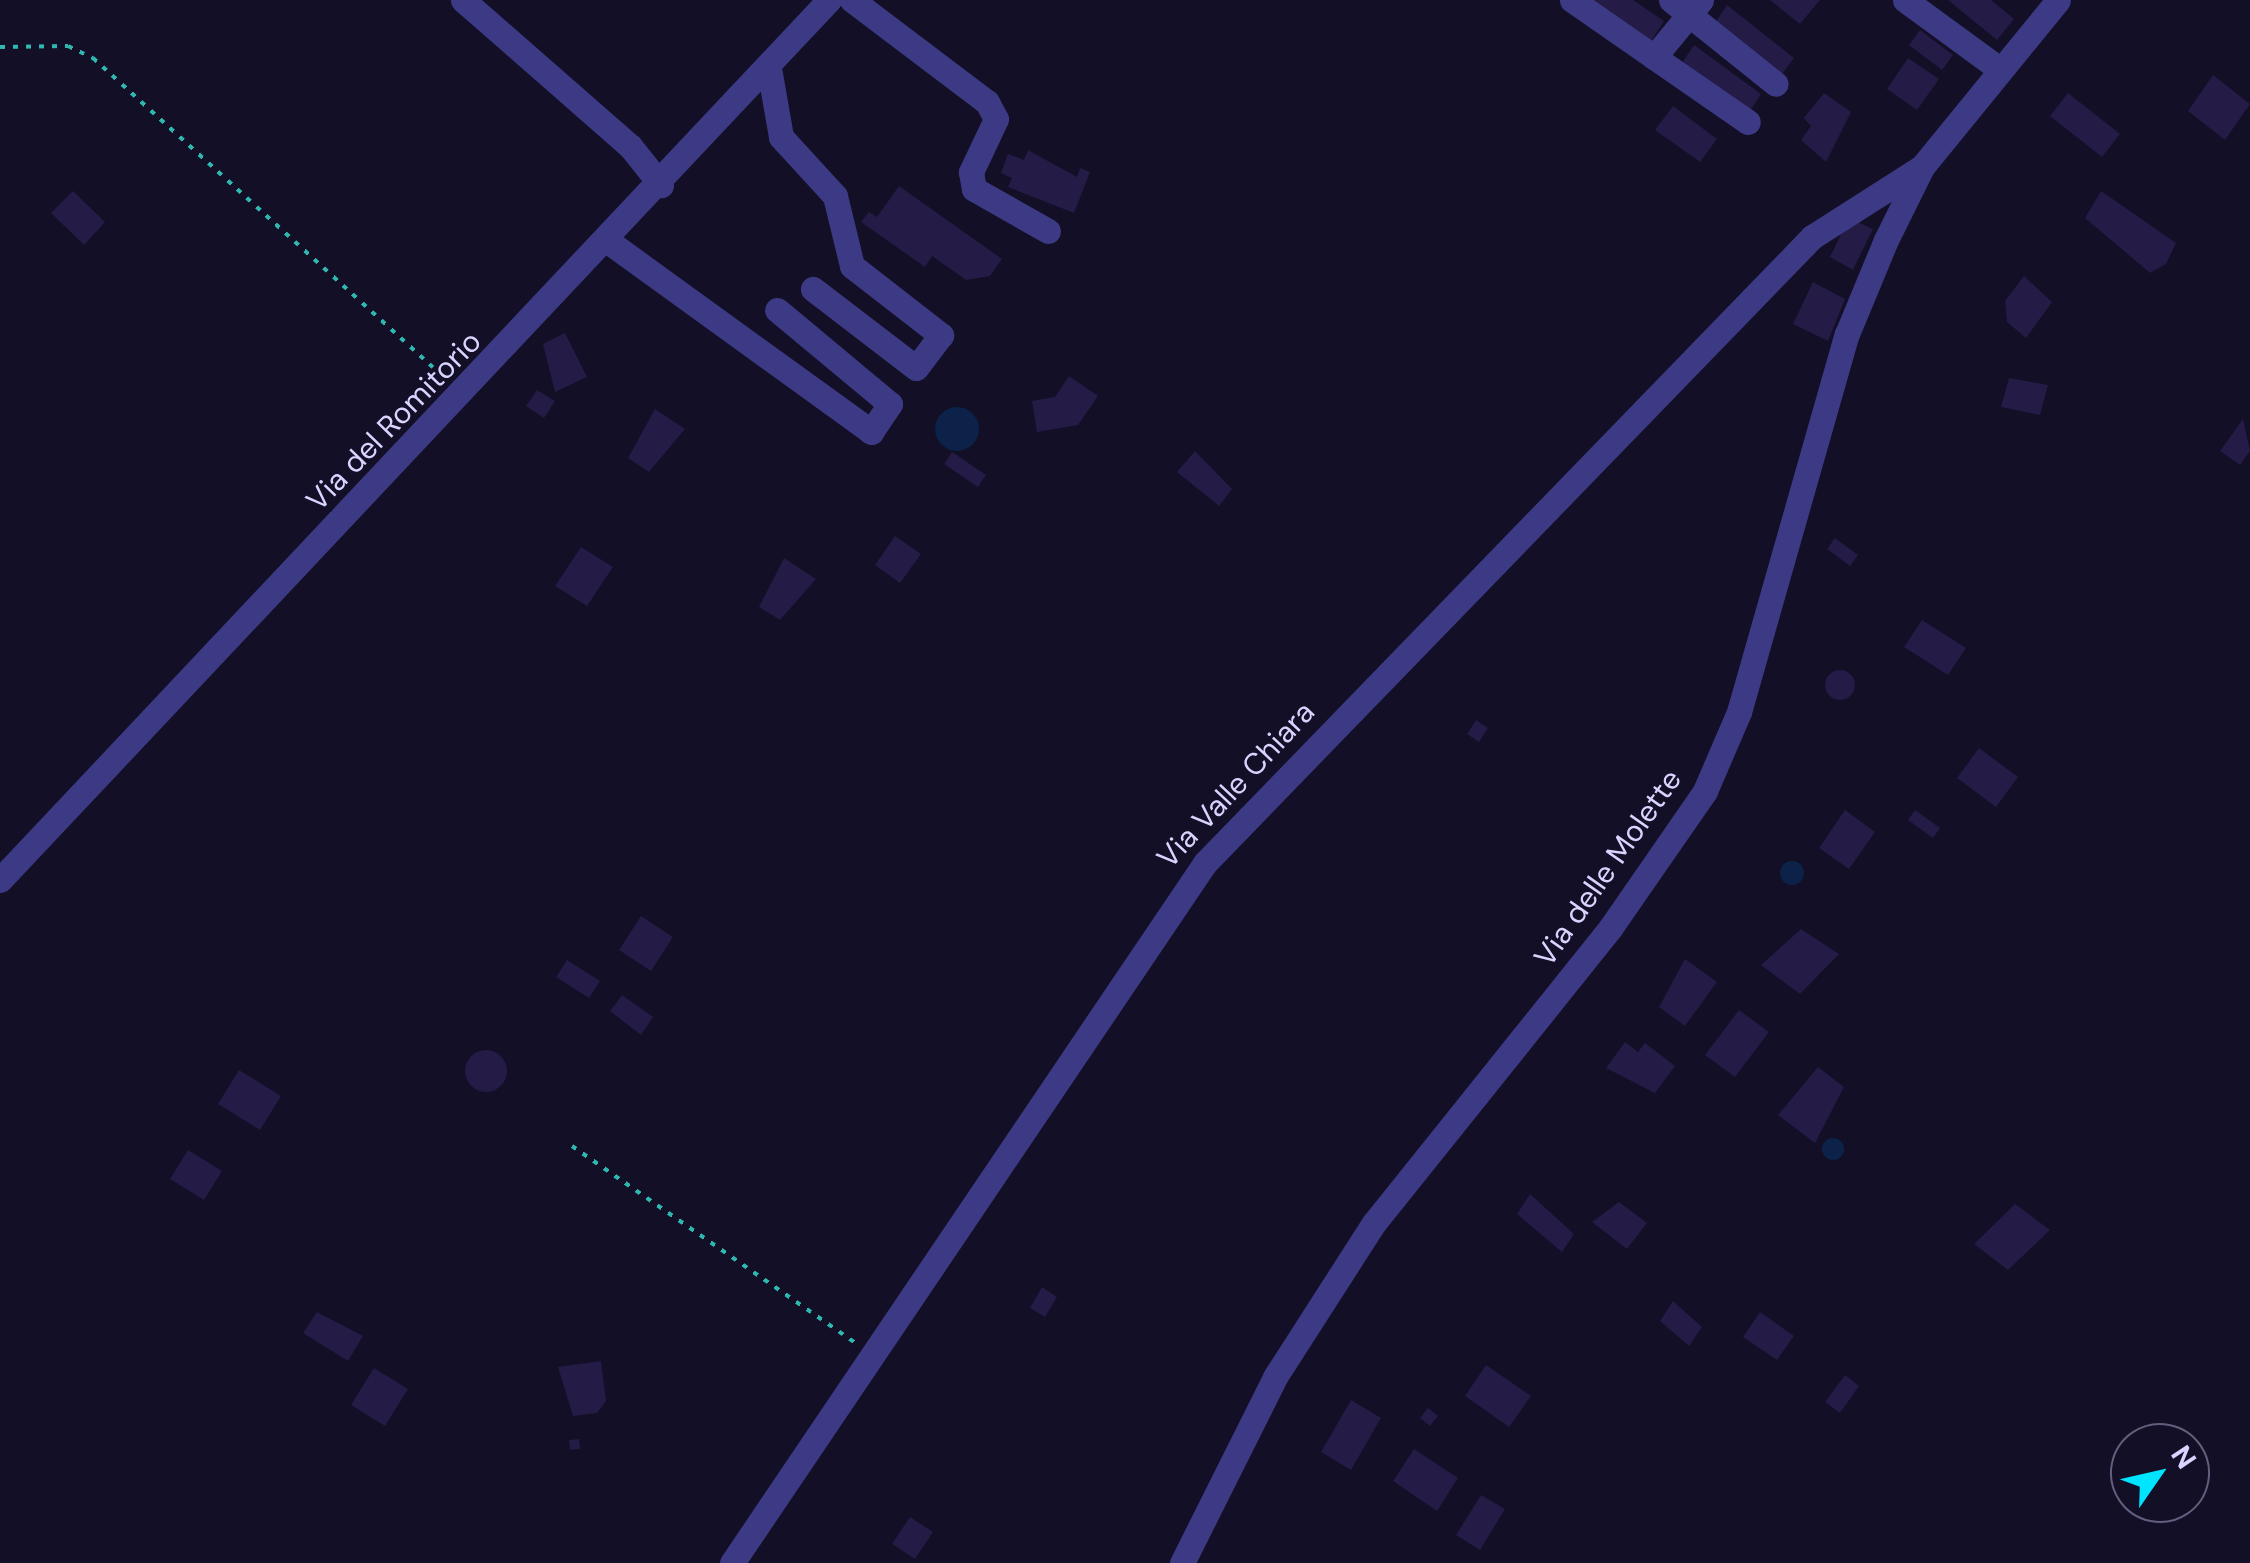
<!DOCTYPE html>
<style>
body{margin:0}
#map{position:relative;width:2250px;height:1563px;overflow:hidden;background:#130f26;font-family:"DM Sans",sans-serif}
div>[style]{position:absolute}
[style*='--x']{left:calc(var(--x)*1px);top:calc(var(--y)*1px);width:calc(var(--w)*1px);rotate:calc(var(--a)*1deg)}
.water>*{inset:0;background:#0c2248}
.round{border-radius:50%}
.building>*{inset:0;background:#241b47}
.path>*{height:4px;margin-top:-2px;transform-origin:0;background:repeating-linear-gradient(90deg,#2fb8b0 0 5px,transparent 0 13px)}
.minor>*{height:25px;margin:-12.5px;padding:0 12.5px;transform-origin:12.5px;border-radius:12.5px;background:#3d3a85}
span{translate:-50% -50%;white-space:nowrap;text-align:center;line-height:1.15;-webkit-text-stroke:8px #130f26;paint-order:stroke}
.street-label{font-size:30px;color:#d9d4ff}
.north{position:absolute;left:2110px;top:1423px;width:100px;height:100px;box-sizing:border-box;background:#130f26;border:2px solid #625e7d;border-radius:50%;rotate:56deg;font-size:28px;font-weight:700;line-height:40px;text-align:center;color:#d9d4ff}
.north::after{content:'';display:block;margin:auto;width:35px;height:45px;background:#00e5ff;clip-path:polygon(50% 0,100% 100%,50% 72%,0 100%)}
</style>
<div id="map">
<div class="water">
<i class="round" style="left:935px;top:407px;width:44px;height:44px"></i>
<i class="round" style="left:1780px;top:861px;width:24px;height:24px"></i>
<i class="round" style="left:1822px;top:1138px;width:22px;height:22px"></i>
</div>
<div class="building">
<i style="clip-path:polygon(1585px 0,1633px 0,1664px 21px,1648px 46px)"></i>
<i style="clip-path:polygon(1770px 0,1820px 0,1800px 24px)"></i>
<i style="clip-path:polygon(1948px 0,1991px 0,2014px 19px,1997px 40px)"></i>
<i style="clip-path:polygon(1727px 5px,1794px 58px,1780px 77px,1713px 26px)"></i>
<i style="clip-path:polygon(1920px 30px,1953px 55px,1942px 70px,1909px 45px)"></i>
<i style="clip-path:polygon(1694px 45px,1761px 94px,1748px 114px,1680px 66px)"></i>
<i style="clip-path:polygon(1908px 58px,1939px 79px,1917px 110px,1887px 89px)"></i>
<i style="clip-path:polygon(2213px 75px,2250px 104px,2225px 140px,2188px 111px)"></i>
<i style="clip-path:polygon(1824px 93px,1851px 112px,1826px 162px,1801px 140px,1811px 126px,1804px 118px)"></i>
<i style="clip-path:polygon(2068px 93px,2120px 134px,2102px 157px,2050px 116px)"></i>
<i style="clip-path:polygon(1673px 106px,1717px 139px,1700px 162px,1655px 130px)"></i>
<i style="clip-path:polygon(1028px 150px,1077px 177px,1080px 168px,1090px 172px,1074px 213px,1008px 187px,1012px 178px,1001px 173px,1008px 154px,1024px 160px)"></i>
<i style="clip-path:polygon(899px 186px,1002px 259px,990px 276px,966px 280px,932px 256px,925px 267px,861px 222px,869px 212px,877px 217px)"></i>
<i style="clip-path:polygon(73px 191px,105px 222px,84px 245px,51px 213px)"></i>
<i style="clip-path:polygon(2101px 191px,2176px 243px,2166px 264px,2150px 273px,2085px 218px)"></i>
<i style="clip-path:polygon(1849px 218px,1873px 229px,1853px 270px,1830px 257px)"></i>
<i style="clip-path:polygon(2024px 276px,2052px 302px,2026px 338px,2007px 322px,2005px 301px)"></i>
<i style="clip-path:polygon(1813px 282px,1845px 299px,1828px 341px,1793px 324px)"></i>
<i style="clip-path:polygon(565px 333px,587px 377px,555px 392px,543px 344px)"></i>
<i style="clip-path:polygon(1069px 376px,1098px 396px,1078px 425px,1037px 432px,1032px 401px,1055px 397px)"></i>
<i style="clip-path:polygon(2009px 378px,2048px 385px,2040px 415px,2001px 407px)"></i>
<i style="clip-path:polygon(537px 390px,555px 401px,544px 418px,526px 406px)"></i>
<i style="clip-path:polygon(655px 409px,685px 429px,649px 472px,628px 458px)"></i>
<i style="clip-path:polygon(2243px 419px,2250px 451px,2240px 465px,2220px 451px)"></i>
<i style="clip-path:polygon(1195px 451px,1232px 489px,1219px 506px,1177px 472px)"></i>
<i style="clip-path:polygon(952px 452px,986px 475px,978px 487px,944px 464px)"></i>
<i style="clip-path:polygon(895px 536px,921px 554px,900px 583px,875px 565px)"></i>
<i style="clip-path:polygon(1835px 538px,1858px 555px,1850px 566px,1827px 549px)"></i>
<i style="clip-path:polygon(581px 547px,613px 567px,587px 606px,555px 586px)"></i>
<i style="clip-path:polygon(784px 558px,816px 579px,780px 620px,759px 607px)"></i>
<i style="clip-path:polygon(1922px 620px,1966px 648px,1948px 675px,1904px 647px)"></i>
<i class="round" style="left:1825px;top:670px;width:30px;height:30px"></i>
<i style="clip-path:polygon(1476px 720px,1488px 728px,1479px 742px,1467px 734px)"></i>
<i style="clip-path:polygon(1979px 748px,2018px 777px,1996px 807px,1957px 778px)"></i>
<i style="clip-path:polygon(1845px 810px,1875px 832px,1849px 869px,1819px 848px)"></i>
<i style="clip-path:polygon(1915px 810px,1940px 828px,1933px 838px,1908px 820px)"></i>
<i style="clip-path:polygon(641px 916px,673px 937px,651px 971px,619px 950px)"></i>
<i style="clip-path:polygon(1801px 929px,1839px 954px,1800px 994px,1761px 965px)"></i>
<i style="clip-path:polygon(1685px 959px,1717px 982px,1685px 1026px,1659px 1007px)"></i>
<i style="clip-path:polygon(567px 960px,600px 981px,589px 998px,556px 977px)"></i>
<i style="clip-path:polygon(622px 995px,653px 1017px,641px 1035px,610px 1011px)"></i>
<i style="clip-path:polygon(1739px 1010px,1769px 1032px,1735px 1077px,1705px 1055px)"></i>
<i style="clip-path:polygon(1625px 1042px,1638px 1052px,1645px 1043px,1675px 1066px,1655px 1093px,1606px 1068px)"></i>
<i class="round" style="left:465px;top:1050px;width:42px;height:42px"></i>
<i style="clip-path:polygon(1818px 1067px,1844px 1087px,1815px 1143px,1778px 1115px)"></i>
<i style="clip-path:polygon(239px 1070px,281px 1096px,260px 1130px,218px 1104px)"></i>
<i style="clip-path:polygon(188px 1150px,222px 1171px,204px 1200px,170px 1179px)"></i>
<i style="clip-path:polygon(1530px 1194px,1574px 1234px,1562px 1252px,1517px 1214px)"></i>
<i style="clip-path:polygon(1619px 1202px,1647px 1223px,1627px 1249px,1592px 1222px)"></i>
<i style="clip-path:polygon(2015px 1204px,2050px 1230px,2008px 1270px,1974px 1244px)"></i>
<i style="clip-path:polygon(1042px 1287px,1057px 1297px,1045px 1317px,1030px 1308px)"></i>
<i style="clip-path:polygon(1673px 1301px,1702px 1327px,1689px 1346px,1660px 1321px)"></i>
<i style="clip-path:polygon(317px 1312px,363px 1336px,348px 1361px,303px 1333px)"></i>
<i style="clip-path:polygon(1760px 1312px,1794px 1336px,1777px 1360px,1743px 1337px)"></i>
<i style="clip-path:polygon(601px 1361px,606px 1401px,597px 1413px,573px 1416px,558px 1367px)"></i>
<i style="clip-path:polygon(1486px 1365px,1531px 1396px,1509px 1427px,1465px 1396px)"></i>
<i style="clip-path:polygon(374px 1368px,408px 1389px,385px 1426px,351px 1405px)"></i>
<i style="clip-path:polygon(1845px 1375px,1859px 1386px,1840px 1413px,1825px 1402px)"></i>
<i style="clip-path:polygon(1351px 1400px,1381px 1418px,1351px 1470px,1321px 1452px)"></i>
<i style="clip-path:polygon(1428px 1408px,1438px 1416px,1430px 1426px,1420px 1418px)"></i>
<i style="clip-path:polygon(579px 1439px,580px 1449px,570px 1450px,569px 1440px)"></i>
<i style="clip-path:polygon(1414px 1449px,1458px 1478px,1437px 1511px,1393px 1481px)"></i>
<i style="clip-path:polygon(1481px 1495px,1505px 1509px,1480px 1550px,1456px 1535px)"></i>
<i style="clip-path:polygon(910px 1517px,933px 1532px,915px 1559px,892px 1544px)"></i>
</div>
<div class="path">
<i style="--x:0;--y:47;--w:68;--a:-0.8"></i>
<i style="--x:68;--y:46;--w:28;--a:26"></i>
<i style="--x:93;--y:58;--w:474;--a:42.3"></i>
<i style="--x:572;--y:1146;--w:345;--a:34.8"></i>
</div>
<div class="minor">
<i style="--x:463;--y:0;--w:222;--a:41.2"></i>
<i style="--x:630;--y:146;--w:50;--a:51.5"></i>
<i style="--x:852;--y:0;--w:169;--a:37.1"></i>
<i style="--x:987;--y:102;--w:19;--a:62"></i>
<i style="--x:996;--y:119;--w:59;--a:115.3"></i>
<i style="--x:971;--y:172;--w:17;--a:80"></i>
<i style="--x:974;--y:189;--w:85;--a:29.6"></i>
<i style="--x:1572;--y:0;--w:100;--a:34.8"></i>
<i style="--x:1671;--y:0;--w:134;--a:38.7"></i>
<i style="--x:1701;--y:0;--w:74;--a:129.5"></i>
<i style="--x:1654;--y:57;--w:114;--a:34.7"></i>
<i style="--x:1905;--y:0;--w:115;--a:36.2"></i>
<i style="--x:769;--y:68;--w:70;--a:80.1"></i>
<i style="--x:781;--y:137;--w:80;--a:47.5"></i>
<i style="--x:835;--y:196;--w:72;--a:76.3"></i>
<i style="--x:852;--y:266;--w:113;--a:37.8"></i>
<i style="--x:941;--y:335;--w:41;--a:127.1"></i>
<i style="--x:916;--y:368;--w:130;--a:-142.5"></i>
<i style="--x:609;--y:242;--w:324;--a:35.9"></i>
<i style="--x:871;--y:432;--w:34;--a:-56"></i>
<i style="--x:890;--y:404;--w:147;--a:-140.2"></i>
<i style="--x:0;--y:880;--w:1209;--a:-46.71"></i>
<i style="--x:732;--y:1563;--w:845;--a:-55.95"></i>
<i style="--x:1205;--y:863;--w:872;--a:-45.88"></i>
<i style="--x:1812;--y:237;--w:130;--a:-32.5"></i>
<i style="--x:1182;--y:1563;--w:208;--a:-63.4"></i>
<i style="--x:1275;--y:1377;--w:183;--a:-57.3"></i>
<i style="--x:1374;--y:1223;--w:379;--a:-51.3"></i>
<i style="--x:1611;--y:927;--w:165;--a:-55.3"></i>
<i style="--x:1705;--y:791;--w:86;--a:-66.7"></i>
<i style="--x:1739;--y:712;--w:393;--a:-74.1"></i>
<i style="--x:1847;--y:334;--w:102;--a:-67.5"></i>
<i style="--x:1886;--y:240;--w:81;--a:-63.7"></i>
<i style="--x:1922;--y:167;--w:215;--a:-50.8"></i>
</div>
<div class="street-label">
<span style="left:394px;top:421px;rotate:-46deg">Via del Romitorio</span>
<span style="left:1236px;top:785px;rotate:-47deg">Via Valle Chiara</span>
<span style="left:1608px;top:868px;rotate:-55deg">Via delle Molette</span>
</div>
<div class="north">N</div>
</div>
